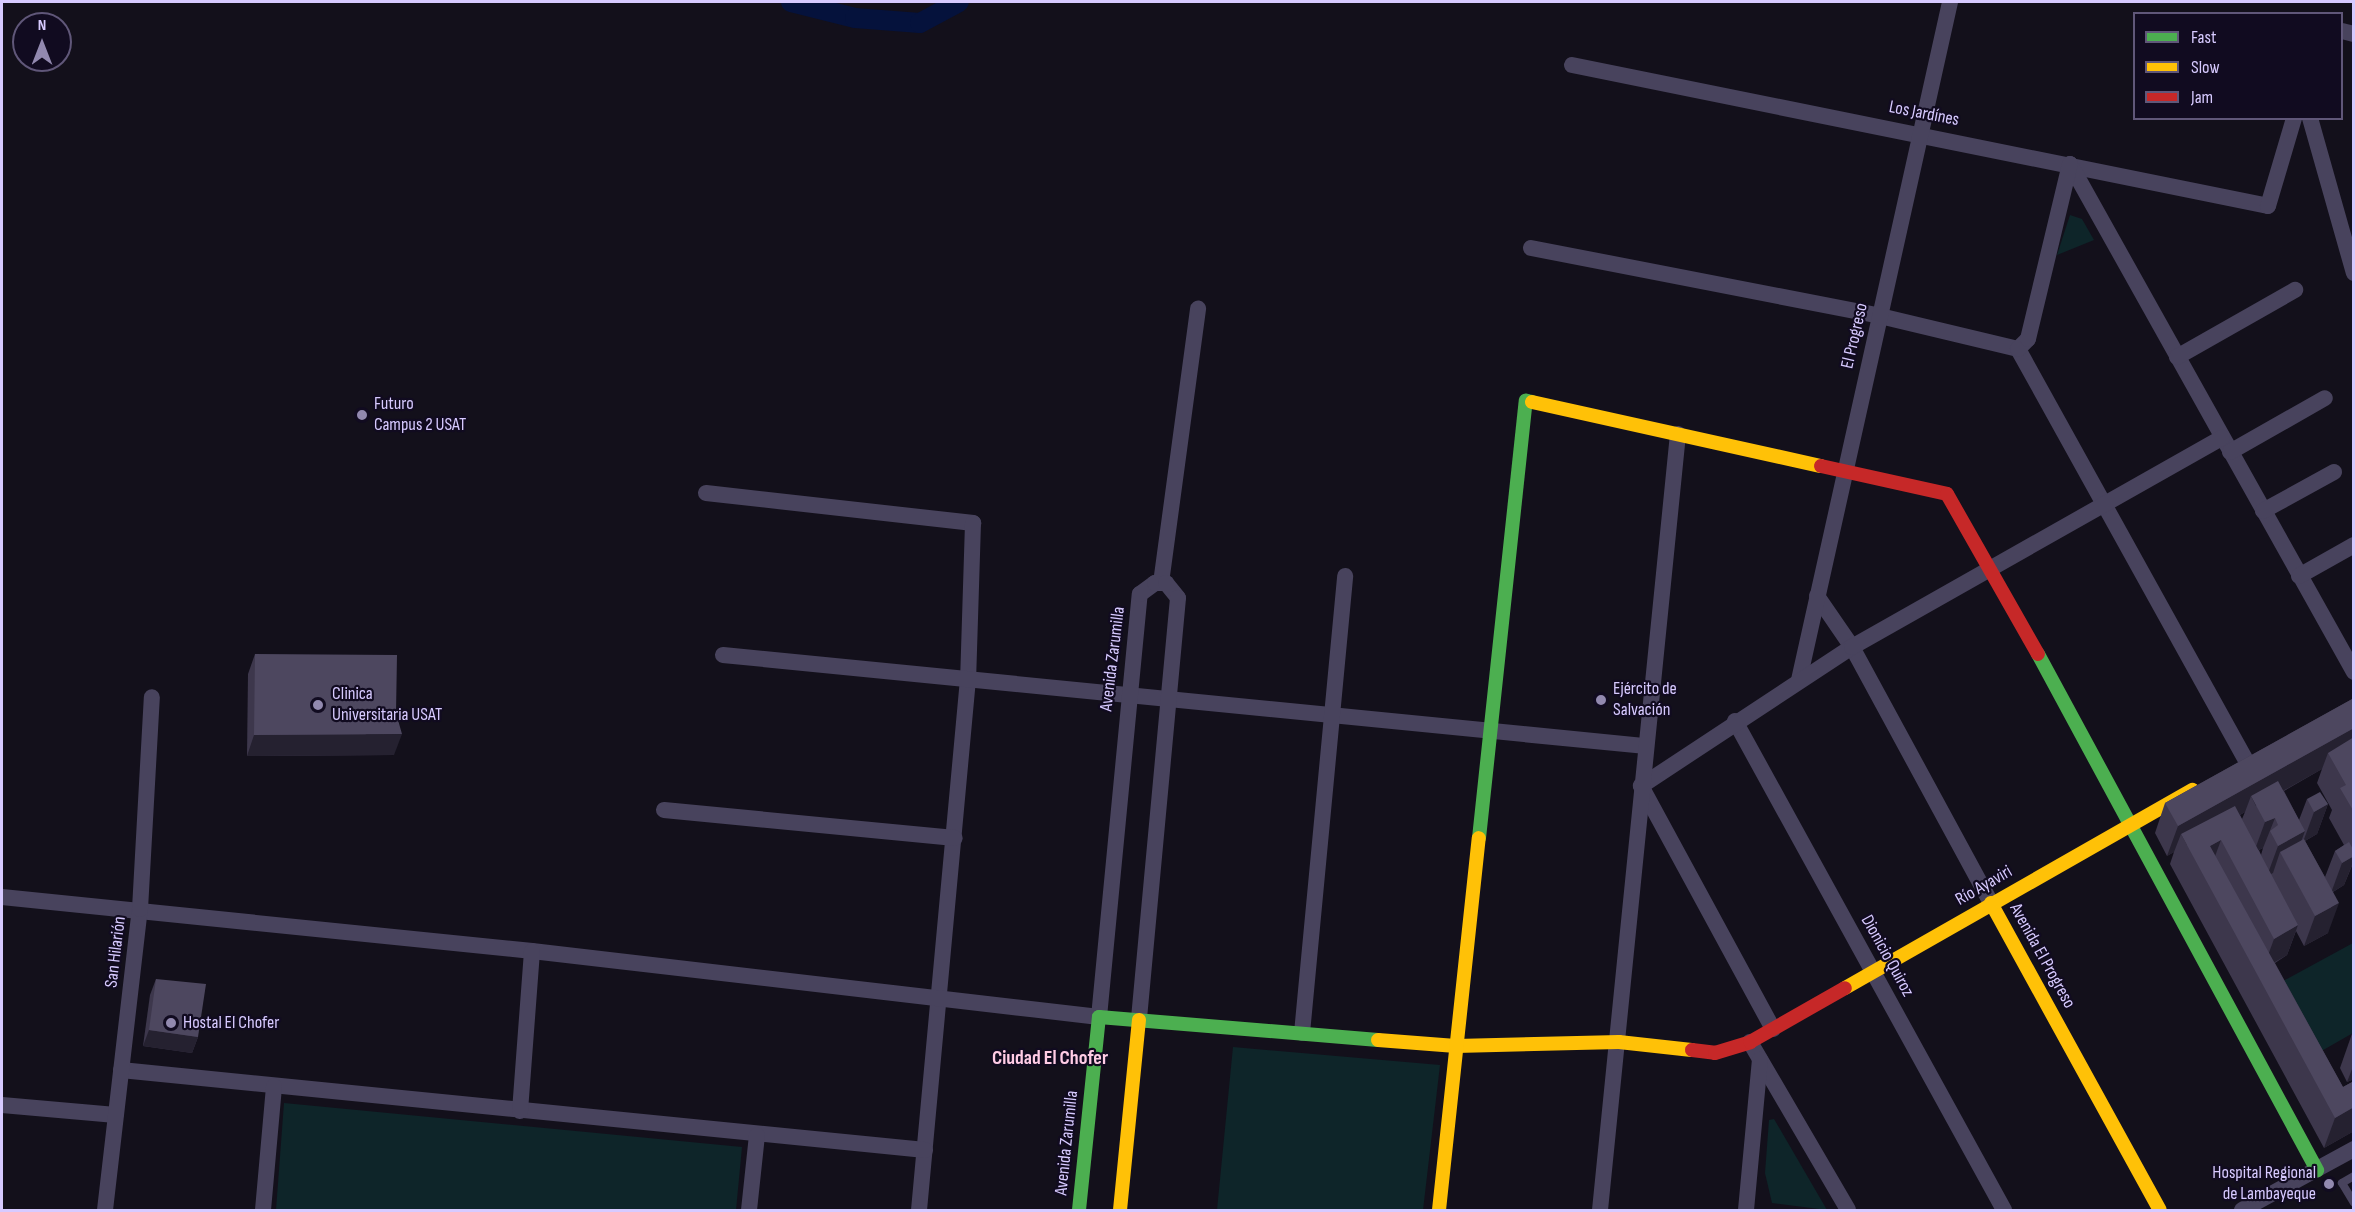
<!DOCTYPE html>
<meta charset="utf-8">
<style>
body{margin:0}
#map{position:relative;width:2355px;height:1212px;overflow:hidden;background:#13101b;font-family:"Sofia Sans Condensed",sans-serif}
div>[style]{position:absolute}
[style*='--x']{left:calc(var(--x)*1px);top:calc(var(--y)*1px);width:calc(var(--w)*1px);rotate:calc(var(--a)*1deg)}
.green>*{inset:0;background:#0e2529}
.canal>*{height:20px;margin:-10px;padding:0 10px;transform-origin:10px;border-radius:10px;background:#05123c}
.lane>*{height:8px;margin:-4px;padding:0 4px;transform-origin:4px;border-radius:4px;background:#48435d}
.street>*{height:16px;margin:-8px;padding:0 8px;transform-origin:8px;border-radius:8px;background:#48435d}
.fast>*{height:14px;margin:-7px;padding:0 7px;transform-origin:7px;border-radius:7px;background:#4caf50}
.slow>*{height:14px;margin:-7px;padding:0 7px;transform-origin:7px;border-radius:7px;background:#ffc107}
.jam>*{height:14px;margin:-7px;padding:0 7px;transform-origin:7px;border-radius:7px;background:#c62828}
.wall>*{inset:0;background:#3d374c}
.shaded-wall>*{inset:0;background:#252130}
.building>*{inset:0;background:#4d475f}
.dots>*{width:16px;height:16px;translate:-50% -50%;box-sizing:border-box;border:3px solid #110b20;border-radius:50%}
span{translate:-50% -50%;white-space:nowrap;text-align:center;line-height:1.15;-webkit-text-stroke:4.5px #110b20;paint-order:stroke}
.street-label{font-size:18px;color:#d7caff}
.poi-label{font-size:18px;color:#d7caff}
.left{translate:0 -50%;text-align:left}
.right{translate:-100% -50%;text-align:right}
.neighbourhood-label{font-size:20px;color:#ffcce5;font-weight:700}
.frame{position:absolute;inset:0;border:3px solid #d7caff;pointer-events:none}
.legend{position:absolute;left:2133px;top:12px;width:210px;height:108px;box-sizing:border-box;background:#110b20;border:2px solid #605779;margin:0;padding:8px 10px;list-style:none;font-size:18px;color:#d7caff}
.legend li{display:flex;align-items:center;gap:12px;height:30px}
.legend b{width:30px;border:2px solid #605779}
.north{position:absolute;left:12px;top:12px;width:60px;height:60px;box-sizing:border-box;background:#110b20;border:2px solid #605779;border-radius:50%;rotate:0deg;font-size:16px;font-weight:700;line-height:24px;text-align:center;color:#d7caff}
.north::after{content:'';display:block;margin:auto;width:21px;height:27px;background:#9289af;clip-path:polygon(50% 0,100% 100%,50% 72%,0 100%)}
</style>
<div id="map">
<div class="green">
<i style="clip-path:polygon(2070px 215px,2082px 219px,2094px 240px,2057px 255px)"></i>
<i style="clip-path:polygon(2353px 943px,2353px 1033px,2311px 1057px,2272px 987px)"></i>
<i style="clip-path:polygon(1233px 1047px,1440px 1065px,1423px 1210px,1217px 1210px)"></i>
<i style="clip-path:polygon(284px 1103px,742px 1147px,736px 1210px,276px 1210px)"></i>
<i style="clip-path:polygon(1774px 1119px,1827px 1210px,1772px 1203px,1765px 1173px,1769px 1120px)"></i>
</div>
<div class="canal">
<i style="--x:791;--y:2;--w:66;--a:14"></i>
<i style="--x:855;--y:18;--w:65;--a:4.4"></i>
<i style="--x:920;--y:23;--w:44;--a:-28.3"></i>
</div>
<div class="lane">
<i style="--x:2354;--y:1176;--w:14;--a:150"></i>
<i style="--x:2342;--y:1183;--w:23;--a:59"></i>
</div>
<div class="street">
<i style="--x:2342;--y:31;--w:12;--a:14"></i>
<i style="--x:1572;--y:65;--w:710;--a:11.45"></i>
<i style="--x:2268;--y:206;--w:92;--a:-73.5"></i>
<i style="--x:2310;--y:118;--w:161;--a:74.2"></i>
<i style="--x:2070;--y:164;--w:582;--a:60.79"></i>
<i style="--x:1531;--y:248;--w:356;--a:11"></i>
<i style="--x:1880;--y:316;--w:142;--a:13.4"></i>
<i style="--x:2018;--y:349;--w:470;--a:61"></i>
<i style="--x:2018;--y:349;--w:14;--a:-45"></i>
<i style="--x:2028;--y:339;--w:180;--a:-76.5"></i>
<i style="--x:2177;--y:357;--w:136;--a:-29.6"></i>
<i style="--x:2230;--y:452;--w:109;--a:-29.6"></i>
<i style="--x:706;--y:493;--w:269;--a:6.4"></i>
<i style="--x:973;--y:523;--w:156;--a:91.8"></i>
<i style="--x:968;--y:679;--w:533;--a:95.27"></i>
<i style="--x:2263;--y:511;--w:81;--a:-28.8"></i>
<i style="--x:2299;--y:576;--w:63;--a:-29.4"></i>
<i style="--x:1161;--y:583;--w:277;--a:-82.3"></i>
<i style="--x:1817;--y:596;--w:62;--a:55.5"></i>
<i style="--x:1852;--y:647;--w:291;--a:61.5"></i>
<i style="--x:723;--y:655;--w:925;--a:5.64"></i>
<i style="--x:1799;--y:680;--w:695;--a:-77.44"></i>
<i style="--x:1735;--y:721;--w:558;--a:61.18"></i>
<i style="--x:664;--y:810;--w:292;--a:5.5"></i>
<i style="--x:2;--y:897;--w:533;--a:5.82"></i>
<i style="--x:532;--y:951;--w:571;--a:6.64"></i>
<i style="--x:1099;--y:1017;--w:425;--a:-84.5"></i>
<i style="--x:1140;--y:594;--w:19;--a:-36"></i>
<i style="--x:1155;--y:583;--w:11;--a:0"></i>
<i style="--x:1166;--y:583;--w:19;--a:51"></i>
<i style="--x:1178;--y:598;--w:424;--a:95.3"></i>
<i style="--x:1773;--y:1029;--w:277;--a:-118.5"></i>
<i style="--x:1641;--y:786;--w:253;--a:-33.4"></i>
<i style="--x:1852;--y:647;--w:425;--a:-29.5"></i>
<i style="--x:1302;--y:1033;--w:459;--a:-84.6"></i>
<i style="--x:1750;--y:1042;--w:194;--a:59.7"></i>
<i style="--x:121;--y:1070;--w:808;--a:5.68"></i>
<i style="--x:2;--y:1105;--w:114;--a:5"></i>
<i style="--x:520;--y:1111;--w:160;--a:-85.7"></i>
<i style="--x:105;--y:1210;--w:303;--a:-83.4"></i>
<i style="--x:140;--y:909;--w:212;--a:-86.8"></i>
<i style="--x:263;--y:1210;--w:124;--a:-84.9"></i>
<i style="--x:749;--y:1210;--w:75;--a:-83.9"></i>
<i style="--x:1600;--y:1210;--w:780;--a:-84.26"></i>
<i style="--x:1746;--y:1210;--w:151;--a:-84.7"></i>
<i style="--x:2242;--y:1210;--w:128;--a:-28.6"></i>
</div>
<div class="fast">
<i style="--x:2038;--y:654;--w:587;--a:61.6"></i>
<i style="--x:1479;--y:838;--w:440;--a:-83.9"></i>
<i style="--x:1526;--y:401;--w:6;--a:9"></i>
<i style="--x:1079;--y:1210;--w:194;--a:-84.1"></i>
<i style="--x:1099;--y:1017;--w:280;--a:4.7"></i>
</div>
<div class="slow">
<i style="--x:1532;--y:402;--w:296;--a:12.5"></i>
<i style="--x:1991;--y:903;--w:350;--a:61.2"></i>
<i style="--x:1845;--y:988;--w:400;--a:-29.7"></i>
<i style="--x:1378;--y:1040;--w:78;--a:4.4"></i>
<i style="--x:1456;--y:1046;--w:163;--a:-1.4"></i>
<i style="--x:1619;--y:1042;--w:73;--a:6.3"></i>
<i style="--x:1120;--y:1210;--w:191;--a:-84.3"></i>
<i style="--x:1439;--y:1210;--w:374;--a:-83.9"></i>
</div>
<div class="jam">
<i style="--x:1821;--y:466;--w:129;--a:12.5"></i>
<i style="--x:1947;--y:494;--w:184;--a:60.4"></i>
<i style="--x:1692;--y:1050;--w:23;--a:7"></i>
<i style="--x:1715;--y:1053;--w:37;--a:-17"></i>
<i style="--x:1750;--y:1042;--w:109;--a:-29.6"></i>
</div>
<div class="wall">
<i style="clip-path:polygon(255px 654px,394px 755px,247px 756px,248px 674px)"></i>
<i style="clip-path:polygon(evenodd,2354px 698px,2354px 861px,2344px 885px,2333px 892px,2328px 933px,2304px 946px,2296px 931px,2287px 955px,2275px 963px,2343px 1087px,2354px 1081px,2354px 1131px,2324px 1148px,2170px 864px,2174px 852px,2167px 856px,2155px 833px,2165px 803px,2354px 698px,2322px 769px,2317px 783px,2332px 810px,2329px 818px,2344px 845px,2335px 851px,2325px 877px,2305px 841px,2317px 834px,2328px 804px,2307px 799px,2299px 820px,2284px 791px,2322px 769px,2354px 698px,2245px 812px,2242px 819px,2240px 815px,2245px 812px,2354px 698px,2263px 848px,2261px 855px,2259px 850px,2263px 848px)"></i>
<i style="clip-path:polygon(156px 979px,198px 1037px,192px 1053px,143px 1046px,150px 995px)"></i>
<i style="clip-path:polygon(2354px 1028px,2354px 1079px,2347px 1082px,2340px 1068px)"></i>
</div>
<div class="shaded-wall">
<i style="clip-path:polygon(2354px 728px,2354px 752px,2328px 753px,2322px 769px,2256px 806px,2251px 796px,2245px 812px,2187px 845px,2181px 834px,2174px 852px,2167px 856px,2178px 826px)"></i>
<i style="clip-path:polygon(402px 734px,394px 755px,247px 756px,254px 735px)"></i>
<i style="clip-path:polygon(2328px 804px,2317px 834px,2303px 842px,2314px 812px)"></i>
<i style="clip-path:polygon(2275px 818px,2263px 848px,2254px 852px,2265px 822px)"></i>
<i style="clip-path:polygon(2305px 831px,2294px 861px,2280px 852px,2273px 873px,2267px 876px,2278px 846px)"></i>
<i style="clip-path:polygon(2221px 840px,2210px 870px,2210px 846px)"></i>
<i style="clip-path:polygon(2354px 856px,2354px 860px,2344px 885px,2331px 893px,2342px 863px)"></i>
<i style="clip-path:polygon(2339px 903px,2328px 933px,2304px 946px,2315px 916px)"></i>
<i style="clip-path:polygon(2298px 925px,2287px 955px,2263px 969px,2274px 939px)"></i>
<i style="clip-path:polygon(149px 1030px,198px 1037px,192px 1053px,143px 1046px)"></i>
<i style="clip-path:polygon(2354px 1064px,2354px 1079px,2347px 1082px)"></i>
<i style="clip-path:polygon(2354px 1107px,2354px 1131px,2324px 1148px,2335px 1118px)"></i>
</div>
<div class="building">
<i style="clip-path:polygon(255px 654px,397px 655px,396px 713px,402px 734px,254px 735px)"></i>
<i style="clip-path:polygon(2354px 698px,2354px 728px,2178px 826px,2165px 803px)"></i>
<i style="clip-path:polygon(2354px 737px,2354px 812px,2340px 788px,2346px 785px,2328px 753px)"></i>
<i style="clip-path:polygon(2278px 781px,2305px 831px,2278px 846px,2270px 831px,2278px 825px,2275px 818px,2265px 822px,2251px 796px)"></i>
<i style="clip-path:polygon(2320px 792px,2328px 804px,2314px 812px,2307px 799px)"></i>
<i style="clip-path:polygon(2235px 806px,2298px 925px,2274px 939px,2221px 840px,2210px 846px,2343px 1087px,2354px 1081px,2354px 1107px,2335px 1118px,2181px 834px)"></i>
<i style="clip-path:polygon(2304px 839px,2339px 903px,2315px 916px,2280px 852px)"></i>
<i style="clip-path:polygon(2349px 842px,2354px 851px,2354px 856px,2342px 863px,2335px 851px)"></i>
<i style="clip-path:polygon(156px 979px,206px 984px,198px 1037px,149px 1030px)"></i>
</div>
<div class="dots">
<i style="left:362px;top:415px;background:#9289af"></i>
<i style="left:1601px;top:700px;background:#9289af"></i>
<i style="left:318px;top:705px;background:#9289af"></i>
<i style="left:171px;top:1023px;background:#9289af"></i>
<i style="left:2329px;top:1184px;background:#9289af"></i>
</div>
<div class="street-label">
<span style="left:1924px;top:114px;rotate:11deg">Los Jardínes</span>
<span style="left:1855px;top:336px;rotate:-77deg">El Progreso</span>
<span style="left:1113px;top:659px;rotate:-83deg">Avenida Zarumilla</span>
<span style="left:1984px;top:886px;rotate:-30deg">Río Ayaviri</span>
<span style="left:116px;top:952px;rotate:-83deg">San Hilarión</span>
<span style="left:1887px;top:956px;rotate:61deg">Dionicio Quiroz</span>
<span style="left:2042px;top:956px;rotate:61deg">Avenida El Progreso</span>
<span style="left:1067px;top:1143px;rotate:-84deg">Avenida Zarumilla</span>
</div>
<div class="poi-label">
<span class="left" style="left:374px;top:415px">Futuro<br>Campus 2 USAT</span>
<span class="left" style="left:1613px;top:700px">Ejército de<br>Salvación</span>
<span class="left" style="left:332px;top:705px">Clinica<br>Universitaria USAT</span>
<span class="left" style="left:183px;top:1023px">Hostal El Chofer</span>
<span class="right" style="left:2316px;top:1184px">Hospital Regional<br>de Lambayeque</span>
</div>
<div class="neighbourhood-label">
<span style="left:1050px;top:1058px">Ciudad El Chofer</span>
</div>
<div class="frame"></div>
<ul class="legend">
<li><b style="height:8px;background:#4caf50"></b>Fast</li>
<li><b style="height:8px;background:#ffc107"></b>Slow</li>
<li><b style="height:8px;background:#c62828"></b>Jam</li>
</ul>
<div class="north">N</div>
</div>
